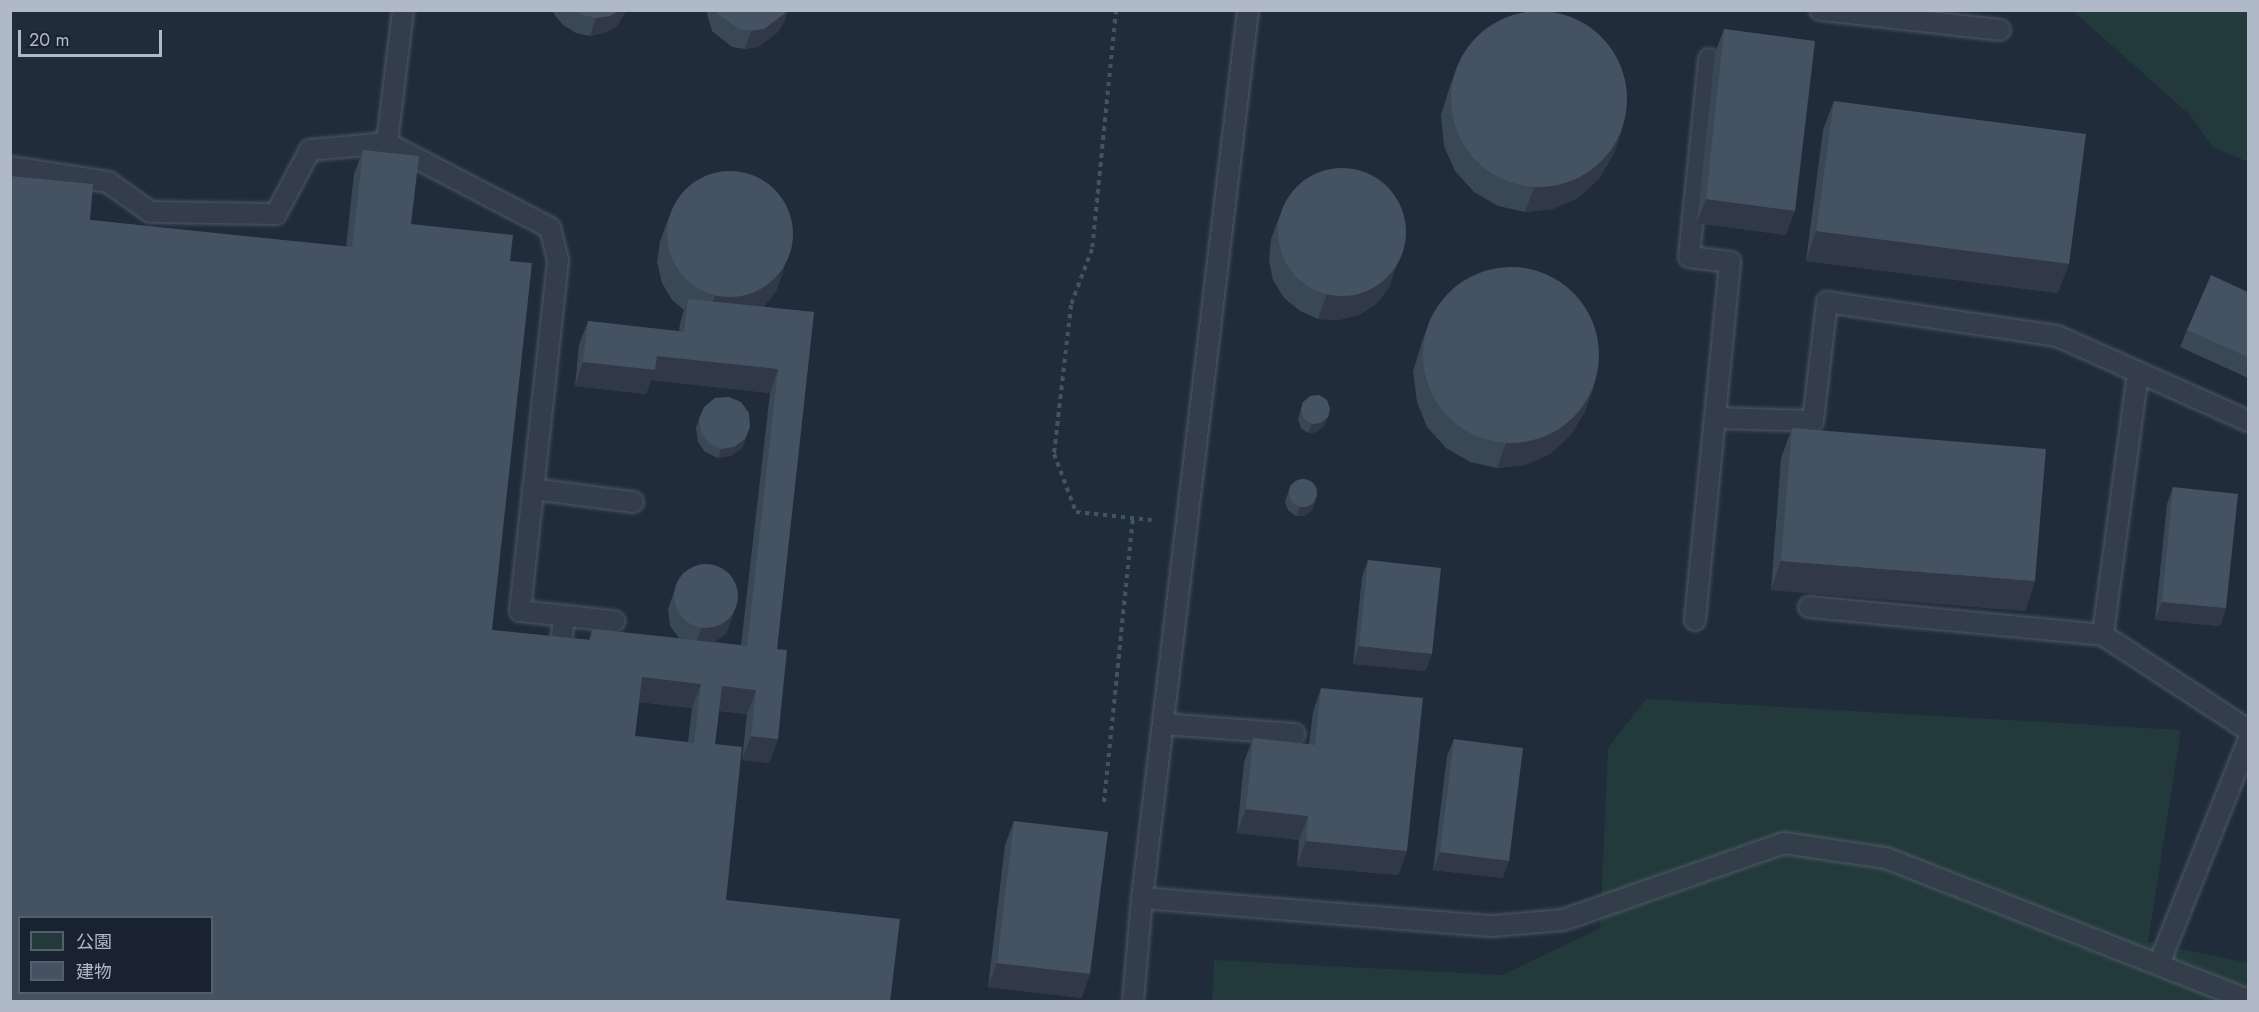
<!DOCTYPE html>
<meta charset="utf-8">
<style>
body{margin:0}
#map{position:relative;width:2259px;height:1012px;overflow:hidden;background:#202c3a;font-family:Jost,"Noto Sans JP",sans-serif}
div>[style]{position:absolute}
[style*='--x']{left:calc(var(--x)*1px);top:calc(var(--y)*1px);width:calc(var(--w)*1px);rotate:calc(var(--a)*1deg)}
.green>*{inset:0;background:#223a3b}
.path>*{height:4px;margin-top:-2px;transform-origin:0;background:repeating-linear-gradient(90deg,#405759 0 4.5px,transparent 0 9px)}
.roads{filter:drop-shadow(0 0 2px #4f5965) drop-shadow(0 0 2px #4f5965)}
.lane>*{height:20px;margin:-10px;padding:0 10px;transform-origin:10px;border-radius:10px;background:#343e4b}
.wall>*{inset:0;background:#3a4754}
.shaded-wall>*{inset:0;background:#303945}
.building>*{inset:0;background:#445262}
.round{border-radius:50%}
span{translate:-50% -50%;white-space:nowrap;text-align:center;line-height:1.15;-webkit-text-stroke:5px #19232f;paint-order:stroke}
.frame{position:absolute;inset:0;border:12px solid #afb9c7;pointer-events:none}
.legend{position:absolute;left:18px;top:916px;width:195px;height:78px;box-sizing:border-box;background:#19232f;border:2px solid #555f6c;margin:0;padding:8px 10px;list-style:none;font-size:18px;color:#afb9c7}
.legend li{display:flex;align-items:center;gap:12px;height:30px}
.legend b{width:30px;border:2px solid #555f6c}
.scale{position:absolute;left:18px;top:30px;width:144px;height:27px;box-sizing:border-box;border:3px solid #afb9c7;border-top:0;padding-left:8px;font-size:18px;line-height:21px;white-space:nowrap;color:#afb9c7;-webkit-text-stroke:4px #19232f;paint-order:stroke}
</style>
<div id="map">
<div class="green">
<i style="clip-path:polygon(2073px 11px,2248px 11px,2248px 162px,2213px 147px,2190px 115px)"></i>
<i style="clip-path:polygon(1646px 699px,2181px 730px,2148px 942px,2248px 963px,2248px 1002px,1212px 1002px,1214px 960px,1503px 975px,1600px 928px,1608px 748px)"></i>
</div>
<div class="path">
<i style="--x:1116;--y:10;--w:240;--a:95.7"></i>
<i style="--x:1092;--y:249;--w:60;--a:110.6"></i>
<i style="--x:1071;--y:305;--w:150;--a:96.5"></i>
<i style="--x:1054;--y:454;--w:62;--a:69.2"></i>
<i style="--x:1076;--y:512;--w:76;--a:6"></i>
<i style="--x:1104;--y:802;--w:285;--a:-84.2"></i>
</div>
<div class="roads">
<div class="lane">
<i style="--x:1820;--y:10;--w:181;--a:6.3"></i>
<i style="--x:387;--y:143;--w:134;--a:-83.1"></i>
<i style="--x:10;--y:167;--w:99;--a:8.7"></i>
<i style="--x:108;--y:182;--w:52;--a:35.5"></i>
<i style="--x:150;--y:212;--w:126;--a:0.9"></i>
<i style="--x:276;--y:214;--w:72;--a:-62"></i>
<i style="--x:310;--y:150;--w:77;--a:-5.2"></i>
<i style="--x:387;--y:143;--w:184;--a:27.5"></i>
<i style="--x:550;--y:228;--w:34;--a:76"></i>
<i style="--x:558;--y:261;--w:352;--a:96.2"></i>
<i style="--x:520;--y:611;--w:95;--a:6.1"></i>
<i style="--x:2138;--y:372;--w:265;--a:97.6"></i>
<i style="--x:2103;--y:635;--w:173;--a:33.2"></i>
<i style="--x:1717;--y:418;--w:96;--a:1.8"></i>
<i style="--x:1813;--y:421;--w:120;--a:-83.3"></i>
<i style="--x:1827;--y:302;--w:232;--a:8.4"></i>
<i style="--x:2057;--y:336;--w:209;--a:24"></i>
<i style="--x:533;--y:489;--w:101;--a:7.4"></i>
<i style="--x:1809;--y:607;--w:295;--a:5.4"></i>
<i style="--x:1695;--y:620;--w:360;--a:-84.4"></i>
<i style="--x:1730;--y:262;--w:41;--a:-173"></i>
<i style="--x:1689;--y:257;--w:199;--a:-84.2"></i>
<i style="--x:559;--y:662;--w:46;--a:-83.8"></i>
<i style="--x:1163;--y:724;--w:132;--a:4.3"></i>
<i style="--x:1142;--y:898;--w:352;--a:4.6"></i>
<i style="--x:1493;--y:926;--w:70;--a:-4.9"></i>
<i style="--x:1563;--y:920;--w:234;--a:-19.2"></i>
<i style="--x:1784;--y:843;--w:103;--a:8.4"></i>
<i style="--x:1886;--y:858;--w:389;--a:21.4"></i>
<i style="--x:2159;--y:964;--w:239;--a:-68.2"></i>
<i style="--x:1133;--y:1002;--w:104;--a:-85.1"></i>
<i style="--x:1142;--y:898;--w:894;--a:-83.19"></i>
</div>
</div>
<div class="wall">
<i style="clip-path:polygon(553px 10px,627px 10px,616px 27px,604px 33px,590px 36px,576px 33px,563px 25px,554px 14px)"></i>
<i style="clip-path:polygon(706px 10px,788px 10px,785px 20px,778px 32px,758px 47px,745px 49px,732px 47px,712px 31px)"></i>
<i style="clip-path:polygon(1724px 29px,1786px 235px,1697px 223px,1715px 53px)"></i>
<i style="clip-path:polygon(1459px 62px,1622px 131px,1613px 155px,1599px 179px,1578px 198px,1553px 209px,1525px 212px,1498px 206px,1474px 192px,1455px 171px,1444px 146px,1441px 115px,1450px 86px)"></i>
<i style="clip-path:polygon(1834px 101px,2058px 293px,1806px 261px,1823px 130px)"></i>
<i style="clip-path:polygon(evenodd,363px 150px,411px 224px,510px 261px,492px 630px,589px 640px,592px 629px,679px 638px,670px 626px,668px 609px,674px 592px,732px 618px,726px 634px,714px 642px,741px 645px,770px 393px,651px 380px,646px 394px,575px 386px,579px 345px,588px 321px,679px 331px,680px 323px,684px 310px,672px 300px,662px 283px,657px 262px,660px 241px,669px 217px,777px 290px,763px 307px,814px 312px,777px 649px,778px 739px,769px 763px,742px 760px,747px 714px,719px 711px,715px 744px,726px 900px,10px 1002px,90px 220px,346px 247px,354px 174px,363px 150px,639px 702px,692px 708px,688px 742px,635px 736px,639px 702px)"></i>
<i style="clip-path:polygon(1280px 215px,1389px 288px,1376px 304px,1359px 315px,1339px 320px,1318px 319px,1300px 311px,1284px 298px,1273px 280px,1269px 261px,1271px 239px)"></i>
<i style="clip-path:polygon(2248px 292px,2248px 378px,2180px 347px,2187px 330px)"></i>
<i style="clip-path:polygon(1431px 317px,1594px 387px,1585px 411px,1571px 435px,1550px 454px,1525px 465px,1497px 468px,1470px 462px,1446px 448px,1427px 427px,1417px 402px,1413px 371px,1422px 342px)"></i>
<i style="clip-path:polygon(1303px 402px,1328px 417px,1324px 426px,1317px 432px,1308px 433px,1301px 428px,1298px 419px)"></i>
<i style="clip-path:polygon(699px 419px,750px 427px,742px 448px,731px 456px,718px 458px,705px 452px,698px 442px,696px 428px)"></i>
<i style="clip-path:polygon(1792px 428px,2035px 581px,2025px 611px,1771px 590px,1781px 458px)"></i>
<i style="clip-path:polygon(1291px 484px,1315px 501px,1312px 510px,1304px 516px,1296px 516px,1288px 510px,1285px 502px)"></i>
<i style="clip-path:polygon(2173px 487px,2226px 608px,2220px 626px,2155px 620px,2167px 504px)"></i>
<i style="clip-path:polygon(1368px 560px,1426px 671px,1353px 664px,1362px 577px)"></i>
<i style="clip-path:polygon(1321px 688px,1407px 851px,1398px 875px,1297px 866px,1299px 840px,1237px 833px,1244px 762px,1253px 738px,1309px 744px,1313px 712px)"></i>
<i style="clip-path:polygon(1454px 739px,1503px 878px,1433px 870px,1447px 756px)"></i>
<i style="clip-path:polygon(1014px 821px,1082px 998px,988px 987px,1005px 845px)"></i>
</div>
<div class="shaded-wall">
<i style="clip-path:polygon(621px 10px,627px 10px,616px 27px,604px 33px,590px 36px,596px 18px)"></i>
<i style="clip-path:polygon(787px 10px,788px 10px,785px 20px,778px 32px,758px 47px,745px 49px,751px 31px)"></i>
<i style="clip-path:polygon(1622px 131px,1613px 155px,1599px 179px,1578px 198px,1553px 209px,1525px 212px,1534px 188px)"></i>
<i style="clip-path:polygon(1706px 199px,1795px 211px,1786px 235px,1697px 223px)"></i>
<i style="clip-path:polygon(1816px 231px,2069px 264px,2058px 293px,1806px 261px)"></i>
<i style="clip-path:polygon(1397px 264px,1389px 288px,1376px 304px,1359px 315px,1339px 320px,1318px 319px,1327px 294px)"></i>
<i style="clip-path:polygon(785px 266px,777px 290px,763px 306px,746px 318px,706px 320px,715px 296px)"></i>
<i style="clip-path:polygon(657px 356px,778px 369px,770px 393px,651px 380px,646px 394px,575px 386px,583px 362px)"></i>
<i style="clip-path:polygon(1594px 387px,1585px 411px,1571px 435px,1550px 454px,1525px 465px,1497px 468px,1506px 443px)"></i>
<i style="clip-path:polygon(1328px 417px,1324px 426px,1317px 432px,1308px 433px,1312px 424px)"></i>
<i style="clip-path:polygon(745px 439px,742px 448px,731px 456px,718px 458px,721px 449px)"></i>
<i style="clip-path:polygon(1315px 501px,1312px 510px,1304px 516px,1296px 516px,1299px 507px)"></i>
<i style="clip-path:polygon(1781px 561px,2035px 581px,2025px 611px,1771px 590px)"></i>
<i style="clip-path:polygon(738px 601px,726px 634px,712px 644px,695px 646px,701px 629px)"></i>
<i style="clip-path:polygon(2162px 602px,2226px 608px,2220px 626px,2155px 620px)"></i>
<i style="clip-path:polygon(1359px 646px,1432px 654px,1426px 671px,1353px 664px)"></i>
<i style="clip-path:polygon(642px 677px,701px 684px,692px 708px,633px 701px)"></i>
<i style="clip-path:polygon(722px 686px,756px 690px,747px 714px,713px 710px)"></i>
<i style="clip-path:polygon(751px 736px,778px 739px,769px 763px,742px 760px)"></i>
<i style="clip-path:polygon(1246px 809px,1308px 816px,1299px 840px,1237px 833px)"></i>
<i style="clip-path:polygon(1306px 841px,1407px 851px,1398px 875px,1297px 866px)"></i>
<i style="clip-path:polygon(1440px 852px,1509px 861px,1503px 878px,1433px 870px)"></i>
<i style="clip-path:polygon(997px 963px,1090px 974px,1082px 998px,988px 987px)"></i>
</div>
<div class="building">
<i style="clip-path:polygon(574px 10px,621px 10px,610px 16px,596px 18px,582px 15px)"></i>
<i style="clip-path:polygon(717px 10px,787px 10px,784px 14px,764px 29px,751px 31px,738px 29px,718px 14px)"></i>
<i class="round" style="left:1451px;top:11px;width:176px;height:176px"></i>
<i style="clip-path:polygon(1724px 29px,1815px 41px,1795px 211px,1706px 199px)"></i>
<i style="clip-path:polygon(1834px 101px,2086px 134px,2069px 264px,1816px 231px)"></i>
<i style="clip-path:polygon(evenodd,363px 150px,419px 156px,411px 224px,513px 235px,510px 261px,532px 263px,492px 630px,591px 640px,592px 629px,747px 646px,778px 369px,657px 356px,655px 370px,583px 362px,588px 321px,684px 332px,688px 299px,814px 312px,777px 649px,787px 650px,778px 739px,751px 736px,756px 690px,722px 686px,715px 744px,742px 747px,726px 900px,900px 919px,890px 1002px,10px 1002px,10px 176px,93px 184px,90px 220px,352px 247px,363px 150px,642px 677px,701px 684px,694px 743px,635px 736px,642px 677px,363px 150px,20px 918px,212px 918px,212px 993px,20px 993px,20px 918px)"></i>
<i class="round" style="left:1278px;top:168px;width:128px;height:128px"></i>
<i class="round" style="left:667px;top:171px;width:126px;height:126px"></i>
<i class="round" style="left:1423px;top:267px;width:176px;height:176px"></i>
<i style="clip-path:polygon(2211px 275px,2248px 292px,2248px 357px,2187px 330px)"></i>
<i style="clip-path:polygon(1319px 395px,1327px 400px,1330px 409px,1328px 417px,1321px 423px,1312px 424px,1304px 419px,1301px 410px,1303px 402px,1310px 396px)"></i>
<i style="clip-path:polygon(729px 397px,741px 402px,749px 413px,750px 427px,745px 439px,734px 447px,721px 449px,709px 443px,701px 432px,699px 419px,704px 407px,715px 398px)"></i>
<i style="clip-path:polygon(1792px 428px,2046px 449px,2035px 581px,1781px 561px)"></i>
<i class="round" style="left:1289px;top:479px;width:28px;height:28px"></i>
<i style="clip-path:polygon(2173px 487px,2238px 494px,2226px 608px,2162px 602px)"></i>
<i style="clip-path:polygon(1368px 560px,1441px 568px,1432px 654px,1359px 646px)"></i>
<i class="round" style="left:674px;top:564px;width:64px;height:64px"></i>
<i style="clip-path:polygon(1321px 688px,1423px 698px,1407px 851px,1306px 841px,1308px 816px,1246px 809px,1253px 738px,1315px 745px)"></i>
<i style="clip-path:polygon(1454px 739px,1523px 748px,1509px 861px,1440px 852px)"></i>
<i style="clip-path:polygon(1014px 821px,1108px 832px,1090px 974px,997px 963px)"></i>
</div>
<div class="frame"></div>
<ul class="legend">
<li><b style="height:16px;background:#223a3b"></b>公園</li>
<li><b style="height:16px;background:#445262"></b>建物</li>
</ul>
<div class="scale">20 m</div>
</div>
